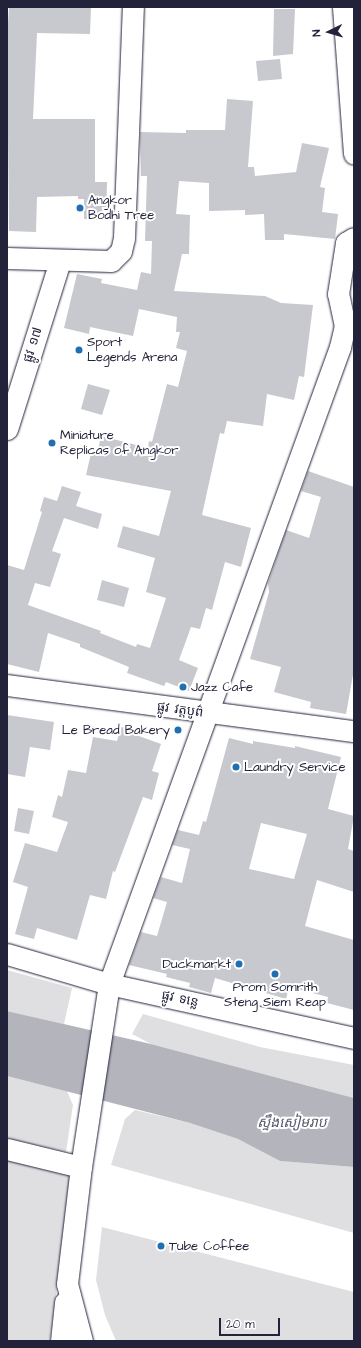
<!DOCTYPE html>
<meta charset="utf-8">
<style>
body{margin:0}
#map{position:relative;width:361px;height:1348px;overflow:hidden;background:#fff;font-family:"Architects Daughter","Noto Sans Khmer",sans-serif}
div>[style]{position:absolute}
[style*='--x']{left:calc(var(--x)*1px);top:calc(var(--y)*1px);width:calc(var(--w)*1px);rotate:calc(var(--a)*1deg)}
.green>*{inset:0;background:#dfdfe2}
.water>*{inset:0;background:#b4b4bc}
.building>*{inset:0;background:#c8c8cf}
.roads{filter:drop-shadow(0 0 1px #22223b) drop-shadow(0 0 1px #22223b)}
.minor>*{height:21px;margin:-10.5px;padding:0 10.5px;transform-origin:10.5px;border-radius:10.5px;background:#fff}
.dots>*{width:11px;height:11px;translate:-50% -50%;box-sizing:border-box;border:2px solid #fff;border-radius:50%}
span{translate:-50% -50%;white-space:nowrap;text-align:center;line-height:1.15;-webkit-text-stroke:4px #fff;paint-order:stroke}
.poi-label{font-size:13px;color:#22223b}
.left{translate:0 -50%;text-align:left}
.right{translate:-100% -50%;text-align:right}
.street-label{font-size:13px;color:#22223b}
.water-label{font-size:14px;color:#5c5c6f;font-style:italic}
.frame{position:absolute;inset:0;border:8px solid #22223b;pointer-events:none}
.north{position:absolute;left:309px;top:12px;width:40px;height:40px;-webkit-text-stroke:3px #fff;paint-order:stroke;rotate:265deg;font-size:11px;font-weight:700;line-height:16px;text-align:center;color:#22223b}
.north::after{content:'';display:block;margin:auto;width:14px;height:18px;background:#22223b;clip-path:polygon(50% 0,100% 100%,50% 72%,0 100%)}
.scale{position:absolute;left:219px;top:1318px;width:61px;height:18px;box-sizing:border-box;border:2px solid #22223b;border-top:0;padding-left:5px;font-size:12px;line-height:14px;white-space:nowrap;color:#22223b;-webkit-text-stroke:3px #fff;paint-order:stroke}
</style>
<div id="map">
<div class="green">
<i style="clip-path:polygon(7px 970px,72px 988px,64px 1024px,7px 1011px)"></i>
<i style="clip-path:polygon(143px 1014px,260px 1047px,354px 1065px,354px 1098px,151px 1044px,132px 1034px)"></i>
<i style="clip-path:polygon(7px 1076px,67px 1091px,73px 1105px,66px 1152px,7px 1138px)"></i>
<i style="clip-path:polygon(135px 1110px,190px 1123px,238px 1139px,280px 1161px,354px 1167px,354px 1233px,111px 1165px,125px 1119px)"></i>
<i style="clip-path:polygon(7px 1158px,71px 1174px,50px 1341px,7px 1341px)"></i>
<i style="clip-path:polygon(102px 1227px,354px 1292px,354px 1341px,116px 1341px,105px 1315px,96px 1280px)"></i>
</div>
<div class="water">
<i style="clip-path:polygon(7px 1011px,151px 1044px,354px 1098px,354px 1167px,280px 1161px,238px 1139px,190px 1123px,7px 1076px)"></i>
</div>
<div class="building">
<i style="clip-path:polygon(9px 7px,91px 7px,90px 34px,37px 33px,33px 119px,95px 119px,95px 182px,107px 182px,106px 220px,84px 219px,84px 199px,78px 199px,78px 196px,37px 197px,36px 232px,9px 231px,7px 41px)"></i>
<i style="clip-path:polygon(274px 9px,295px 9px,293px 54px,273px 56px)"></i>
<i style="clip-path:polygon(280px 59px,282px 79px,258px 81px,256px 61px)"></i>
<i style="clip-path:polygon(227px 99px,253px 101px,248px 167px,254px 167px,255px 176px,296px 172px,302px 143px,329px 148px,320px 187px,325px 188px,322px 212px,338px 214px,335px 239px,284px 234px,284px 240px,265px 240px,264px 214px,245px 215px,245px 210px,209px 211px,209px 183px,179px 181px,176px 214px,190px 215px,189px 254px,182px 254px,174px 291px,265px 296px,281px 303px,313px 305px,304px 377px,299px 376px,294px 400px,267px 394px,263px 426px,227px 421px,224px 434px,220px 433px,202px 515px,251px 528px,241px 567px,225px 562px,212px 610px,206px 608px,200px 629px,191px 627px,179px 660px,198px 668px,189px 691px,166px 682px,164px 686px,127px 673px,129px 667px,80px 647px,80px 644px,48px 633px,39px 672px,7px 664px,7px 565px,24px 570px,42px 512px,40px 511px,44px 497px,57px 501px,62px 486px,81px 492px,76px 506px,102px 514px,98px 529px,64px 518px,52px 551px,61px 554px,50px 587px,35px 583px,28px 605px,101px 631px,100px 633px,136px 647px,137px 644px,150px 648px,166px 598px,146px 592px,155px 558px,117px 547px,123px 526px,159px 536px,171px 491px,86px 475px,92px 449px,98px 450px,101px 436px,148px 448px,149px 441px,152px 442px,167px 384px,178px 387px,187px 351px,176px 348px,180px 332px,176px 332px,177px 317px,139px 309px,133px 336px,90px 327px,89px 334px,64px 328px,77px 274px,102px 279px,101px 283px,137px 290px,141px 272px,151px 274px,152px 241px,145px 241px,147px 176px,141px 176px,140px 132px,186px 133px,186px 130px,225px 130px)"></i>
<i style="clip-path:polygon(88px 384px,110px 390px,102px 415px,81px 409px)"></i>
<i style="clip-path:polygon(308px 471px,354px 487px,354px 669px,346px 714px,310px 708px,311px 702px,274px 692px,281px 667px,250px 659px,269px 592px,268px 583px,286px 530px,309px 538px,321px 497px,301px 491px)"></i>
<i style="clip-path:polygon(102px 580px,129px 588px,124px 607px,97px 600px)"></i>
<i style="clip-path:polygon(7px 715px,54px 722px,50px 750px,30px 747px,25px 777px,7px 774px)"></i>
<i style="clip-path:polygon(121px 727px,137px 731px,136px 735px,161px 744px,152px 771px,159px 773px,152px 800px,143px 797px,115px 872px,113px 871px,106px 899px,90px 895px,77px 940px,37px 928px,34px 939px,15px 934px,28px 887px,13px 882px,25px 843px,57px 852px,68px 822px,52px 817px,58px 795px,62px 797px,68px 770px,86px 773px,93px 737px,117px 741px)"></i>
<i style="clip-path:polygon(evenodd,229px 738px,253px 744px,253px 741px,295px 748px,295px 746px,341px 757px,328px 809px,354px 816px,348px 849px,354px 851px,354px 892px,317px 880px,305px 926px,354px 940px,354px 1010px,327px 1003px,328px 997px,289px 987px,286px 999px,215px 978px,211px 993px,189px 987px,190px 983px,166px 977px,167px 974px,129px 965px,141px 932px,157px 936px,167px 902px,153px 898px,161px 877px,182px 883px,190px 849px,172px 845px,178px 830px,199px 835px,203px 821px,206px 822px,229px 738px,261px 823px,307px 834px,294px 879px,249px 869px,261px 823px)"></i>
<i style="clip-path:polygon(18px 808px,34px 811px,29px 834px,14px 831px)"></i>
</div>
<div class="roads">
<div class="minor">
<i style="--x:343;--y:7;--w:147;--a:85.7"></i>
<i style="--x:7;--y:258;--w:104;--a:1.7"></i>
<i style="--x:111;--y:261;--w:14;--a:-45"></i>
<i style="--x:121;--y:251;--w:13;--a:-77"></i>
<i style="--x:124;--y:238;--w:231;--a:-87.8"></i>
<i style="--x:7;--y:429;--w:176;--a:-72.5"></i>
<i style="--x:7;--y:685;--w:350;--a:7.6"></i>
<i style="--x:7;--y:954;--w:106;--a:16.4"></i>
<i style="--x:109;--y:984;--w:251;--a:12.4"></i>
<i style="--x:7;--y:1149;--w:76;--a:13.7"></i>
<i style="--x:61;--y:1341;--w:39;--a:-84"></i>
<i style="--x:82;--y:1341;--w:59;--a:-104.7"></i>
<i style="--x:67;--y:1284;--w:118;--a:-83.2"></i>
<i style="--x:81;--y:1167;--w:185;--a:-81.3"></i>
<i style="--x:109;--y:984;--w:678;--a:-70.07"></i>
<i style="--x:340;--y:347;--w:22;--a:-77"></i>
<i style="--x:345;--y:326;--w:33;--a:-102"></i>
<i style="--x:338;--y:294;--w:52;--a:-81.1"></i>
<i style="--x:346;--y:243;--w:9;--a:-32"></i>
</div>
</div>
<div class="dots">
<i style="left:80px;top:208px;background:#1f6fb2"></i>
<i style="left:79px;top:350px;background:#1f6fb2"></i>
<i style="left:52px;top:443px;background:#1f6fb2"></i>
<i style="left:183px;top:687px;background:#1f6fb2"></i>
<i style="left:178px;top:730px;background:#1f6fb2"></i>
<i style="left:236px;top:767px;background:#1f6fb2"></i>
<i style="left:239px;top:964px;background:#1f6fb2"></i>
<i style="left:275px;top:974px;background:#1f6fb2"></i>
<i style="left:161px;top:1246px;background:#1f6fb2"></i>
</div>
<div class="poi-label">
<span class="left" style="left:88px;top:208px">Angkor<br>Bodhi Tree</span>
<span class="left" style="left:87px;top:350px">Sport<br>Legends Arena</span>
<span class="left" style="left:60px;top:443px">Miniature<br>Replicas of Angkor</span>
<span class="left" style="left:191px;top:687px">Jazz Cafe</span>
<span class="right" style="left:170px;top:730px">Le Bread Bakery</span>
<span class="left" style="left:244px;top:767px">Laundry Service</span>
<span class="right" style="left:231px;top:964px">Duckmarkt</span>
<span style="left:275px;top:995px">Prom Somrith<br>Steng Siem Reap</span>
<span class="left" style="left:169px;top:1246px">Tube Coffee</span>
</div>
<div class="street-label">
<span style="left:33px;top:345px;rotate:-73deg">ផ្លូវ ១៧</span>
<span style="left:180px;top:710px;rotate:8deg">ផ្លូវ វត្តបូព៌</span>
<span style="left:180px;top:999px;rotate:12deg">ផ្លូវ ទន្លេ</span>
</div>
<div class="water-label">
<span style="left:292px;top:1123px">ស្ទឹងសៀមរាប</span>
</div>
<div class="frame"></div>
<div class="north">N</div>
<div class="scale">20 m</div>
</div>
